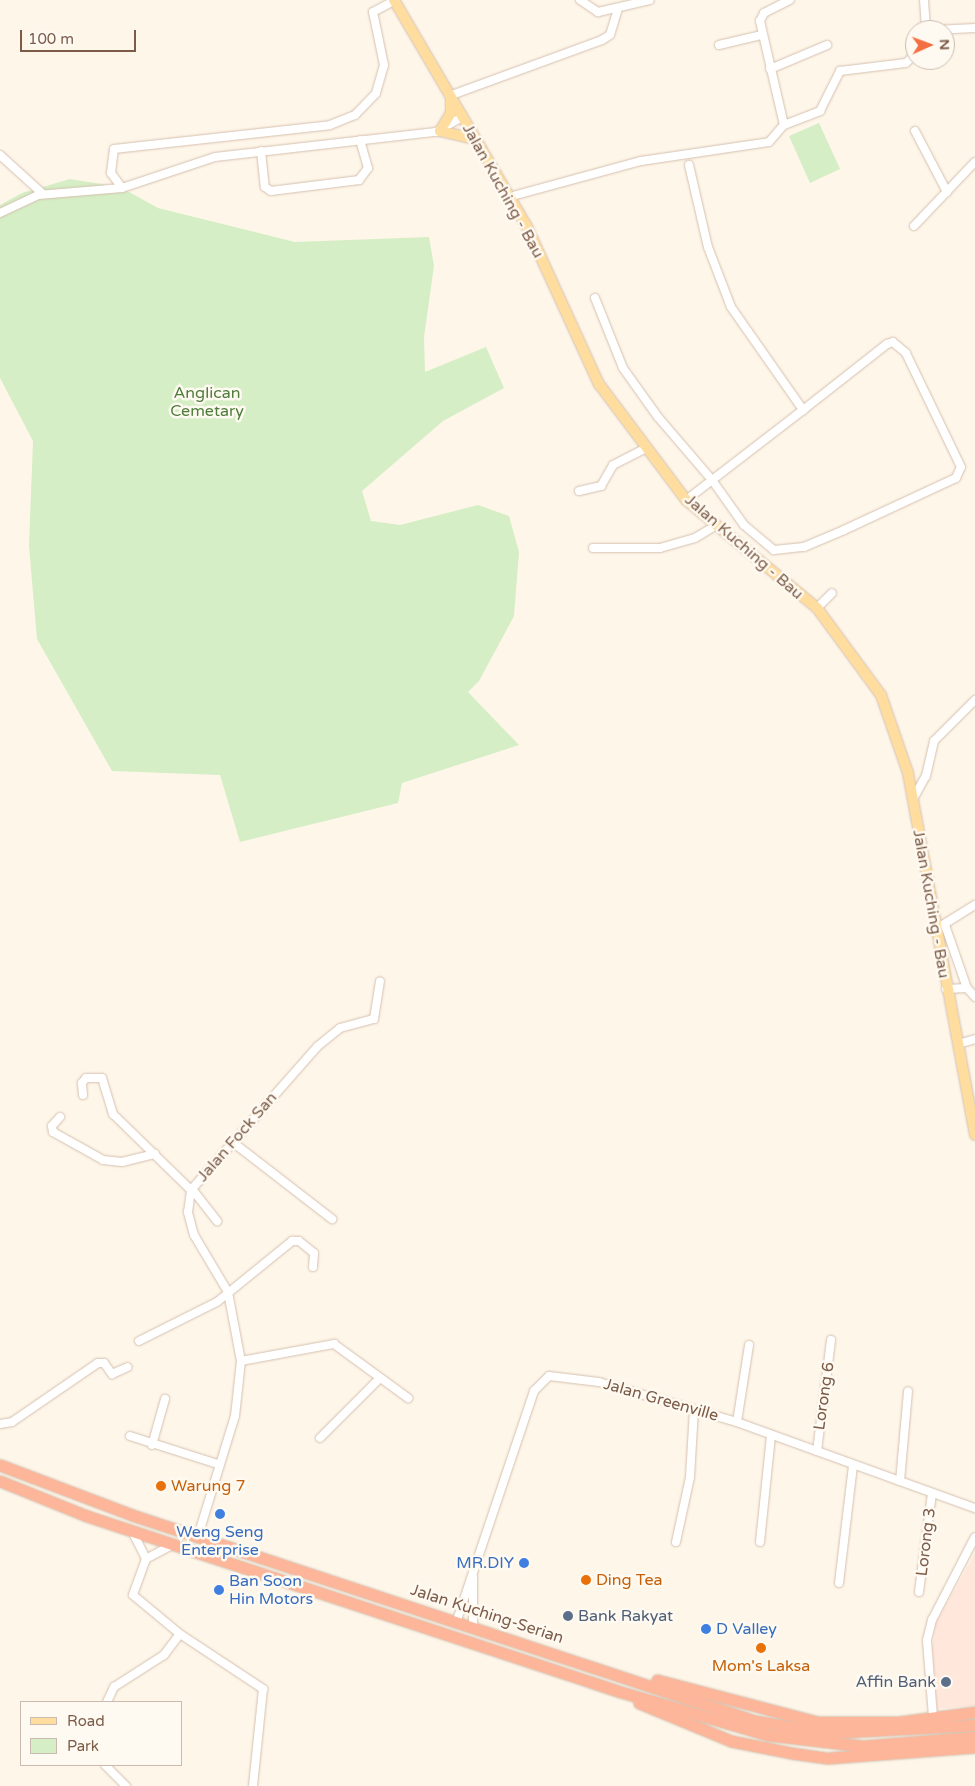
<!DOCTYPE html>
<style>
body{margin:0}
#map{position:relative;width:975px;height:1786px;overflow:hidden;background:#fef6e9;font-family:"Varela Round",sans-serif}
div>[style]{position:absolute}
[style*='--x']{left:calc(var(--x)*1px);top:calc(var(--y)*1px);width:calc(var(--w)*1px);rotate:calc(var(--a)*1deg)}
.commercial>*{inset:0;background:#ffe7dc}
.green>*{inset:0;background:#d5eec5}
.roads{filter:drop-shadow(0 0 1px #d5c0af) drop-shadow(0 0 1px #d5c0af)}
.minor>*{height:8px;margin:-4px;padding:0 4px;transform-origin:4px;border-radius:4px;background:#fff}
.major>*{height:10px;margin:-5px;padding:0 5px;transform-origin:5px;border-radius:5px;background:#ffdd9f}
.highway>*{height:11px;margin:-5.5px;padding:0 5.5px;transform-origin:5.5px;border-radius:5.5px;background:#feb69a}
.dots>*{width:14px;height:14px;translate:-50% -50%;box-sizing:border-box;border:2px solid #fffaf1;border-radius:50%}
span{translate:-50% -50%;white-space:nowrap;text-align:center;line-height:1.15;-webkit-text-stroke:5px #fffaf1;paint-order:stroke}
.street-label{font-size:16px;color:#7c5c49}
.park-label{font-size:16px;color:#4e7d3c}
.food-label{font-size:16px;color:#c56008}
.left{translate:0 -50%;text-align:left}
.shop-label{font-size:16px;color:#366cbe}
.right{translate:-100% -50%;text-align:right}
.service-label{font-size:16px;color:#4e5e75}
.legend{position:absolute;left:20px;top:1701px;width:162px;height:65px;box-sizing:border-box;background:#fffaf1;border:1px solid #cbbbae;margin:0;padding:6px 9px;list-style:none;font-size:15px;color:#7c5c49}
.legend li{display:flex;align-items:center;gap:10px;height:25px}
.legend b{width:25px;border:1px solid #cbbbae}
.north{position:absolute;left:905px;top:20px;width:50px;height:50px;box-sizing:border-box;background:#fffaf1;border:1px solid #cbbbae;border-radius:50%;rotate:88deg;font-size:14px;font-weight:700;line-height:20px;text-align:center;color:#7c5c49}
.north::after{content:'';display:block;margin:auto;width:18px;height:22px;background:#f36e43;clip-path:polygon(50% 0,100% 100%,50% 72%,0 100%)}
.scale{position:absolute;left:20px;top:30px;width:116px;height:22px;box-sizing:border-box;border:2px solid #7c5c49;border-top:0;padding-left:6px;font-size:15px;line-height:18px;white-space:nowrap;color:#7c5c49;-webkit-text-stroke:4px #fffaf1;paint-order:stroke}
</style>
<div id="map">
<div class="commercial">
<i style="clip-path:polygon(975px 1553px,975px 1706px,937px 1709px,932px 1651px,936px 1623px)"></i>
</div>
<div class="green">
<i style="clip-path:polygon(819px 123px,840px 169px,810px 183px,789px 136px)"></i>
<i style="clip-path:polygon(70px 179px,120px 187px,158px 208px,295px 242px,429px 237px,434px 266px,424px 337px,425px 372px,486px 347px,504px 388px,443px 421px,362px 491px,371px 521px,400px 525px,478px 505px,509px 516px,519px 552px,514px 616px,479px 681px,468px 692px,519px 745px,402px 783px,398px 803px,240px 842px,220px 775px,112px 771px,37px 639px,29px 546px,33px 441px,0 378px,0 205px,22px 193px)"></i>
</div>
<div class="roads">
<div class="minor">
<i style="--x:580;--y:0;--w:22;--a:34"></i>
<i style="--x:598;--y:12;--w:53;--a:-13"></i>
<i style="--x:924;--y:0;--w:30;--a:86"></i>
<i style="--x:935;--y:30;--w:40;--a:-2.9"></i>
<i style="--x:719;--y:45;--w:43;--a:-13.4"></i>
<i style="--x:770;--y:69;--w:62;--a:-22.8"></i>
<i style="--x:449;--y:96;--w:163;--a:-20.1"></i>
<i style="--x:602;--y:40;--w:9;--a:-32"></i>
<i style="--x:610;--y:35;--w:27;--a:-73"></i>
<i style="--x:784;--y:125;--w:39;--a:-21"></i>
<i style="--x:820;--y:111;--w:45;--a:-63.4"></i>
<i style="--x:840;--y:71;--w:66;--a:-6.9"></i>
<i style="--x:906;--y:63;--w:13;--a:-45"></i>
<i style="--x:915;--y:131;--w:69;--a:62.3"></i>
<i style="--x:261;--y:151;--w:36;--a:84"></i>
<i style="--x:265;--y:187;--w:7;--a:34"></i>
<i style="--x:271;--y:191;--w:89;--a:-7.1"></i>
<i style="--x:359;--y:180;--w:15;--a:-53"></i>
<i style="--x:368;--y:168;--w:29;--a:-106"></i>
<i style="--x:0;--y:155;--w:58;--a:42.2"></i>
<i style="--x:689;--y:165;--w:84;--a:77"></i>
<i style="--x:708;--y:247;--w:64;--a:69"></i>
<i style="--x:731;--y:307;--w:126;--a:55"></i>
<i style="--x:122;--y:188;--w:19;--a:-126"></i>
<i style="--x:111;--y:173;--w:24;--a:-83"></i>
<i style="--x:114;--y:149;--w:217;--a:-6.3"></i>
<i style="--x:330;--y:125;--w:27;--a:-22"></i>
<i style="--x:355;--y:115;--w:30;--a:-46"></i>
<i style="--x:376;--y:93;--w:29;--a:-74"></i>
<i style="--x:384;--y:65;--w:54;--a:-101.7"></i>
<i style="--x:373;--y:12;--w:24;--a:-28"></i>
<i style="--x:509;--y:197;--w:137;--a:-15.3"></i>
<i style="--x:641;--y:161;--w:129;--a:-8.4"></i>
<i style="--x:769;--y:142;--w:23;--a:-49"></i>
<i style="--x:784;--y:125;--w:107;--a:-103"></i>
<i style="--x:760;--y:21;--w:9;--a:-63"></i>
<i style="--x:764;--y:13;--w:29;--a:-27"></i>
<i style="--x:0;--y:213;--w:42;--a:-25.3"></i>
<i style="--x:38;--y:195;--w:84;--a:-4.8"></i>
<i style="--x:122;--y:188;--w:98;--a:-18.4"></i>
<i style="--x:215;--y:157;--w:222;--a:-6.5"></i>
<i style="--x:436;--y:132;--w:30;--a:-30"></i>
<i style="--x:914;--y:226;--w:88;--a:-46.4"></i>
<i style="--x:595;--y:298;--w:75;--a:68.2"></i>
<i style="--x:623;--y:368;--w:60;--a:54.5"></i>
<i style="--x:658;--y:417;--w:83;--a:49.4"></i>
<i style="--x:712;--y:480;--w:55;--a:54.6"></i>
<i style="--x:744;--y:525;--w:39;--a:40"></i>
<i style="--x:774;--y:550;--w:30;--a:-6"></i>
<i style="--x:804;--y:547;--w:43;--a:-23"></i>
<i style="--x:844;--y:530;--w:123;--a:-24.9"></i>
<i style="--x:956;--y:478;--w:12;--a:-66"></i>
<i style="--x:961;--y:467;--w:127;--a:-115.8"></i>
<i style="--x:906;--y:353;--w:17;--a:-140"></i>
<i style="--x:893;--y:342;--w:6;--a:162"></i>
<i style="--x:887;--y:344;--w:107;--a:141.8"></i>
<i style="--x:803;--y:410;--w:148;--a:142.4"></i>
<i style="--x:579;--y:491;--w:23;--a:-13"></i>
<i style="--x:601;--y:486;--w:24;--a:-60"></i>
<i style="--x:613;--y:465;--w:36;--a:-27"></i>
<i style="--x:593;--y:548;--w:67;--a:0"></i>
<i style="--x:660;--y:548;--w:36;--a:-16"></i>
<i style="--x:695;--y:538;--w:23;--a:-31"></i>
<i style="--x:817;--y:608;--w:21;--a:-45"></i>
<i style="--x:913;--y:799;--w:26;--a:-61"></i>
<i style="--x:926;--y:776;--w:36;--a:-77"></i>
<i style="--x:934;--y:741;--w:58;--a:-45"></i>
<i style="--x:945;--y:925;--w:67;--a:70.8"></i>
<i style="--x:941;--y:926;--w:40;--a:-32"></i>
<i style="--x:946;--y:989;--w:21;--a:-3"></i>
<i style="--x:967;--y:988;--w:12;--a:48"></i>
<i style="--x:958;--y:1044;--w:18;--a:-16"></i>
<i style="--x:83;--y:1095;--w:12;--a:-95"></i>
<i style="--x:82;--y:1083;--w:6;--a:-51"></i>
<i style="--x:86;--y:1078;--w:16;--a:0"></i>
<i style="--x:102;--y:1078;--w:38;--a:73"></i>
<i style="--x:113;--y:1114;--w:109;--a:44.3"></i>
<i style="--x:60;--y:1117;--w:12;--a:132"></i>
<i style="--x:52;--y:1126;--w:6;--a:81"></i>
<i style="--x:53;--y:1132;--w:57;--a:29.2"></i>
<i style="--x:103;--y:1160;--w:19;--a:6"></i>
<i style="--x:122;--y:1162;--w:34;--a:-14"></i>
<i style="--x:235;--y:1144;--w:123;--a:37.7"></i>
<i style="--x:192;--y:1189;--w:41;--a:52"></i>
<i style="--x:139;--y:1341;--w:87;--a:-26.6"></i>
<i style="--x:217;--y:1302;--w:97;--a:-39.1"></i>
<i style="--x:292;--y:1241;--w:7;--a:0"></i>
<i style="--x:299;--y:1241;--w:19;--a:39"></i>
<i style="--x:314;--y:1253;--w:14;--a:94"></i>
<i style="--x:241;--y:1361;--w:95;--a:-10.4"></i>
<i style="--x:334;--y:1344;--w:92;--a:36.1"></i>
<i style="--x:737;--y:1422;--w:78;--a:-81.1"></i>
<i style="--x:0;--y:1424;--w:12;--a:-9"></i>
<i style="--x:12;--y:1422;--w:104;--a:-34.5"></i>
<i style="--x:98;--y:1363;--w:6;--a:0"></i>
<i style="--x:104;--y:1363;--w:14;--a:54"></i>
<i style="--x:112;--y:1374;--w:17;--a:-24"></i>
<i style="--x:130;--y:1436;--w:92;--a:17.7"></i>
<i style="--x:320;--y:1438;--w:85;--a:-45"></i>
<i style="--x:152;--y:1445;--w:48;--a:-74.2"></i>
<i style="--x:817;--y:1451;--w:112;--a:-82.8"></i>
<i style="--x:900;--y:1481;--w:90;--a:-84.9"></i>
<i style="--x:132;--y:1531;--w:31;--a:63"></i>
<i style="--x:198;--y:1536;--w:126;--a:-72.9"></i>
<i style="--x:235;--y:1416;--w:55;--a:-83.8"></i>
<i style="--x:241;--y:1361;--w:70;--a:-100.7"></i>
<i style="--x:228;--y:1292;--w:66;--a:-120.8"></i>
<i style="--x:194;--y:1235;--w:24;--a:-105"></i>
<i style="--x:188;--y:1212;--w:22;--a:-82"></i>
<i style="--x:191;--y:1190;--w:192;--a:-48.6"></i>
<i style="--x:318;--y:1046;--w:28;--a:-39"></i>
<i style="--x:340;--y:1028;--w:35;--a:-15"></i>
<i style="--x:374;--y:1019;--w:38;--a:-81"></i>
<i style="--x:676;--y:1542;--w:66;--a:-77.8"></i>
<i style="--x:690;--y:1477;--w:67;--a:-86.6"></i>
<i style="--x:760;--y:1542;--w:108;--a:-84.1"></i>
<i style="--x:174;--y:1544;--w:32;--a:152"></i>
<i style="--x:146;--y:1559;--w:38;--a:110"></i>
<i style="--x:133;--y:1595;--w:61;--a:39.7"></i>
<i style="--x:180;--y:1634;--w:100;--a:33.5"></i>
<i style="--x:263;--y:1689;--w:98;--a:95.9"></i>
<i style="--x:839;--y:1583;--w:119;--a:-83.2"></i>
<i style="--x:919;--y:1592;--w:100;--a:-82.5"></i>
<i style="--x:457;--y:1620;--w:242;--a:-71.4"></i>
<i style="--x:534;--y:1391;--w:21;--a:-45"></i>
<i style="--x:549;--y:1376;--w:50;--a:6.8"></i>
<i style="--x:599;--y:1382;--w:144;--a:16.2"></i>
<i style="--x:737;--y:1422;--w:253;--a:19.9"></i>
<i style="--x:473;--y:1625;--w:48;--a:-90"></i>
<i style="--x:107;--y:1702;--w:17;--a:-65"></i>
<i style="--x:114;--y:1687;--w:59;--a:-32.6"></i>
<i style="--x:164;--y:1655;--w:26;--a:-53"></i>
<i style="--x:933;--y:1717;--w:77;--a:-94.5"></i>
<i style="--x:927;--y:1640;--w:21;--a:-76"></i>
<i style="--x:932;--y:1620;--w:93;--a:-62.6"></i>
<i style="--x:105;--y:1765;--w:30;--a:45"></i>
</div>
<div class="major">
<i style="--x:394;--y:0;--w:263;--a:59.6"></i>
<i style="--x:527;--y:227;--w:173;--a:65.4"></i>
<i style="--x:599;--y:384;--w:145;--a:53.1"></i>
<i style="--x:686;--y:500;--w:170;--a:39.5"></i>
<i style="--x:817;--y:608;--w:108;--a:53.7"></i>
<i style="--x:881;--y:695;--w:83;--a:70.9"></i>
<i style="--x:908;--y:773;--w:368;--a:79.5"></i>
<i style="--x:440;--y:131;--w:21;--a:-59"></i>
<i style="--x:451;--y:113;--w:12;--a:-90"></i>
<i style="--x:440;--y:131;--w:36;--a:13"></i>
</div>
<div class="highway">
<i style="--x:0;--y:1465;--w:141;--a:20.7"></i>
<i style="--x:132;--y:1515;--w:656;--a:18.3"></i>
<i style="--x:755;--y:1721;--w:72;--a:9.6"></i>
<i style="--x:826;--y:1733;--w:149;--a:-3.1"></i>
<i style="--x:0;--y:1481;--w:94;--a:21.9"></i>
<i style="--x:87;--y:1516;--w:562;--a:18.24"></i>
<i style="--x:621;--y:1692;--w:153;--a:16.3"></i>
<i style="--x:768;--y:1735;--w:95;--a:6.7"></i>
<i style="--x:862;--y:1746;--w:113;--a:-4.6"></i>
<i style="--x:657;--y:1680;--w:165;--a:14.7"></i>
<i style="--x:817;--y:1722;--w:82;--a:0"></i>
<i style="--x:899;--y:1722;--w:77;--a:-7.5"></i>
<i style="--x:639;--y:1703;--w:100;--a:22.4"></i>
<i style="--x:731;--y:1741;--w:61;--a:11.3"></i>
<i style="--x:791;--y:1753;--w:37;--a:8"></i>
<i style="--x:828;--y:1758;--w:147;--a:-4.3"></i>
</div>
</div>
<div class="dots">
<i style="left:161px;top:1486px;background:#e8710a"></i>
<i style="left:220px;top:1514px;background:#3f7fe0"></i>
<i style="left:524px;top:1563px;background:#3f7fe0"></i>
<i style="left:586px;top:1580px;background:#e8710a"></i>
<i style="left:219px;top:1590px;background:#3f7fe0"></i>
<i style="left:568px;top:1616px;background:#5c6f8a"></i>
<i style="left:706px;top:1629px;background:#3f7fe0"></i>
<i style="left:761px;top:1648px;background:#e8710a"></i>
<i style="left:946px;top:1682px;background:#5c6f8a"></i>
</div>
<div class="street-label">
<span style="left:503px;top:191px;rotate:61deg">Jalan Kuching - Bau</span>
<span style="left:744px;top:547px;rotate:41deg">Jalan Kuching - Bau</span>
<span style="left:931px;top:904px;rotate:80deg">Jalan Kuching - Bau</span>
<span style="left:237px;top:1137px;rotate:-49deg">Jalan Fock San</span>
<span style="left:824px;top:1396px;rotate:-82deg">Lorong 6</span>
<span style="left:661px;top:1400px;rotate:16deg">Jalan Greenville</span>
<span style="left:926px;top:1542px;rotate:-83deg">Lorong 3</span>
<span style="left:487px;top:1614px;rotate:18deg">Jalan Kuching-Serian</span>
</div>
<div class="park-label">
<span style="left:207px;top:402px">Anglican<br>Cemetary</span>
</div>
<div class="food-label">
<span class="left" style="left:171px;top:1486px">Warung 7</span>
<span class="left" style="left:596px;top:1580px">Ding Tea</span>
<span style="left:761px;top:1666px">Mom's Laksa</span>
</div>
<div class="shop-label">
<span style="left:220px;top:1541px">Weng Seng<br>Enterprise</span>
<span class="right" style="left:514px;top:1563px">MR.DIY</span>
<span class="left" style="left:229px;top:1590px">Ban Soon<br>Hin Motors</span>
<span class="left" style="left:716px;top:1629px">D Valley</span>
</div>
<div class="service-label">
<span class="left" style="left:578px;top:1616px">Bank Rakyat</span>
<span class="right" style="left:936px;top:1682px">Affin Bank</span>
</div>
<ul class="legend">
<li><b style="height:6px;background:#ffdd9f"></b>Road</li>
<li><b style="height:14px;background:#d5eec5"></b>Park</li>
</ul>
<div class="north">N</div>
<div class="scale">100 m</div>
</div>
